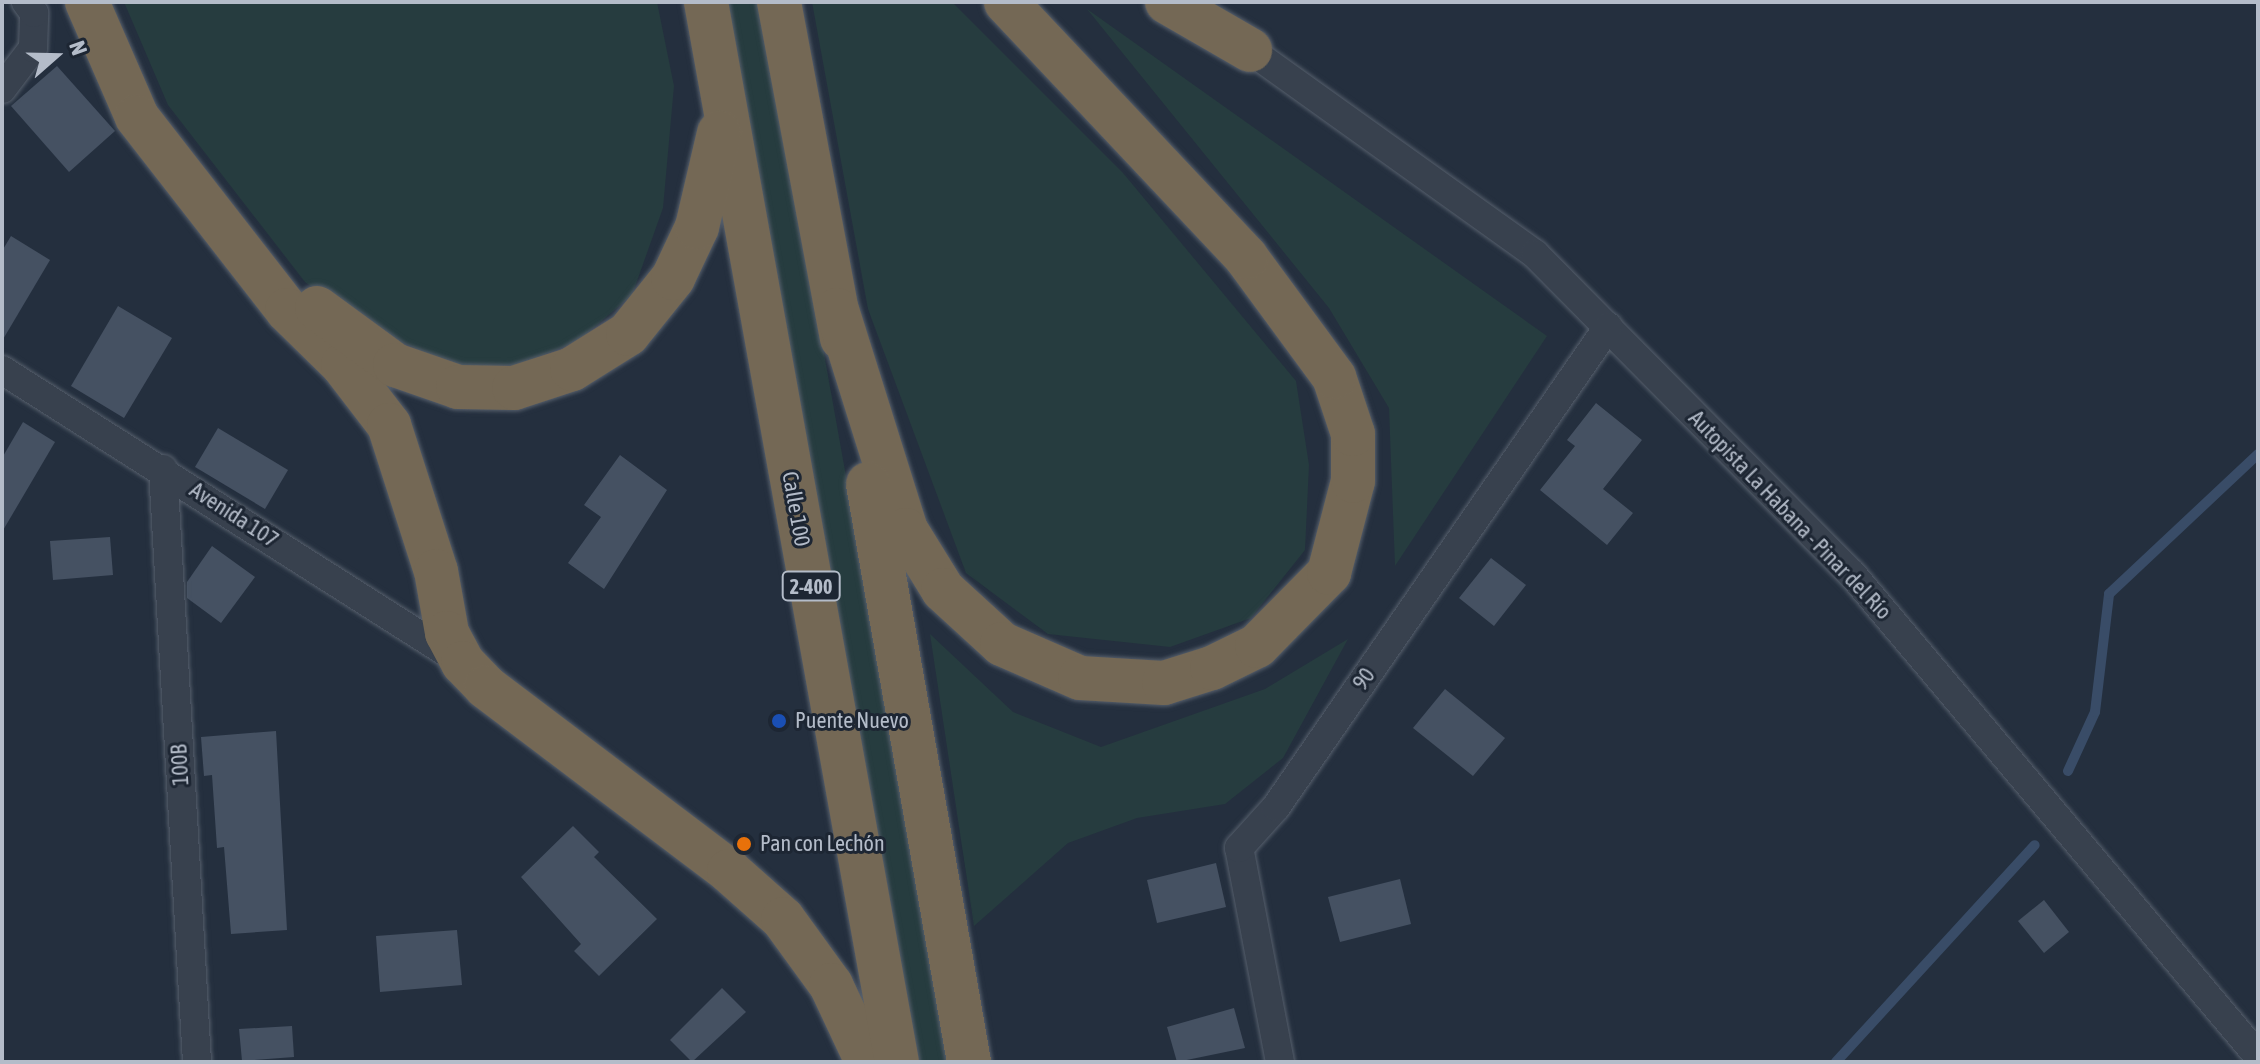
<!DOCTYPE html>
<meta charset="utf-8">
<style>
body{margin:0}
#map{position:relative;width:2260px;height:1064px;overflow:hidden;background:#242f3e;font-family:"Asap Condensed",sans-serif}
div>[style]{position:absolute}
[style*='--x']{left:calc(var(--x)*1px);top:calc(var(--y)*1px);width:calc(var(--w)*1px);rotate:calc(var(--a)*1deg)}
.green>*{inset:0;background:#263c3f}
.stream>*{height:10px;margin:-5px;padding:0 5px;transform-origin:5px;border-radius:5px;background:#394c67}
.building>*{inset:0;background:#455162}
.roads{filter:drop-shadow(0 0 2px #565f6c) drop-shadow(0 0 2px #565f6c)}
.street>*{height:28px;margin:-14px;padding:0 14px;transform-origin:14px;border-radius:14px;background:#38414e}
.highway>*{height:44px;margin:-22px;padding:0 22px;transform-origin:22px;border-radius:22px;background:#746855}
.dots>*{width:22px;height:22px;translate:-50% -50%;box-sizing:border-box;border:4px solid #1d2633;border-radius:50%}
span{translate:-50% -50%;white-space:nowrap;text-align:center;line-height:1.15;-webkit-text-stroke:6px #1d2633;paint-order:stroke}
.shield-label span{padding:2px 6px;background:#1d2633;border:2px solid;border-radius:6px;-webkit-text-stroke-width:0}
.shield-label{font-size:20px;color:#b4bcc9;font-weight:700}
.street-label{font-size:22px;color:#b4bcc9}
.poi-label{font-size:22px;color:#b4bcc9}
.left{translate:0 -50%;text-align:left}
.frame{position:absolute;inset:0;border:4px solid #b4bcc9;pointer-events:none}
.north{position:absolute;left:16px;top:16px;width:80px;height:80px;-webkit-text-stroke:6px #1d2633;paint-order:stroke;rotate:70deg;font-size:22px;font-weight:700;line-height:32px;text-align:center;color:#b4bcc9}
.north::after{content:'';display:block;margin:auto;width:28px;height:36px;background:#b4bcc9;clip-path:polygon(50% 0,100% 100%,50% 72%,0 100%)}
</style>
<div id="map">
<div class="green">
<i style="clip-path:polygon(124px 2px,657px 2px,674px 86px,663px 208px,632px 295px,578px 341px,518px 365px,457px 367px,372px 329px,305px 282px,168px 105px)"></i>
<i style="clip-path:polygon(724px 2px,761px 2px,951px 1062px,915px 1062px)"></i>
<i style="clip-path:polygon(812px 2px,952px 2px,1123px 173px,1296px 381px,1309px 465px,1305px 550px,1251px 618px,1170px 647px,1048px 634px,966px 573px,868px 309px)"></i>
<i style="clip-path:polygon(1087px 9px,1547px 336px,1395px 566px,1389px 408px,1329px 308px)"></i>
<i style="clip-path:polygon(930px 634px,1013px 712px,1101px 747px,1265px 689px,1348px 639px,1283px 758px,1225px 804px,1137px 818px,1068px 843px,974px 926px)"></i>
</div>
<div class="stream">
<i style="--x:2068;--y:771;--w:65;--a:-65.4"></i>
<i style="--x:2095;--y:712;--w:119;--a:-83.2"></i>
<i style="--x:2109;--y:594;--w:204;--a:-43.2"></i>
<i style="--x:1836;--y:1062;--w:294;--a:-47.5"></i>
</div>
<div class="building">
<i style="clip-path:polygon(57px 66px,115px 131px,69px 172px,11px 106px)"></i>
<i style="clip-path:polygon(11px 236px,50px 260px,2px 341px,2px 251px)"></i>
<i style="clip-path:polygon(118px 306px,172px 338px,124px 418px,71px 386px)"></i>
<i style="clip-path:polygon(1596px 403px,1642px 440px,1603px 489px,1633px 513px,1607px 545px,1540px 490px,1575px 446px,1567px 440px)"></i>
<i style="clip-path:polygon(23px 422px,55px 442px,2px 532px,2px 458px)"></i>
<i style="clip-path:polygon(218px 428px,288px 470px,265px 509px,195px 467px)"></i>
<i style="clip-path:polygon(620px 455px,667px 490px,604px 589px,568px 563px,601px 517px,584px 505px)"></i>
<i style="clip-path:polygon(110px 537px,113px 575px,53px 580px,50px 541px)"></i>
<i style="clip-path:polygon(212px 546px,255px 577px,221px 623px,187px 598px,187px 582px)"></i>
<i style="clip-path:polygon(1491px 558px,1526px 585px,1494px 626px,1459px 598px)"></i>
<i style="clip-path:polygon(1445px 689px,1505px 738px,1473px 776px,1413px 728px)"></i>
<i style="clip-path:polygon(276px 731px,287px 930px,231px 934px,224px 847px,217px 848px,212px 775px,204px 776px,201px 737px)"></i>
<i style="clip-path:polygon(573px 826px,599px 852px,594px 857px,657px 919px,599px 976px,574px 951px,581px 944px,521px 877px)"></i>
<i style="clip-path:polygon(1216px 863px,1226px 907px,1157px 923px,1147px 880px)"></i>
<i style="clip-path:polygon(1400px 879px,1411px 924px,1340px 942px,1328px 897px)"></i>
<i style="clip-path:polygon(2044px 900px,2069px 932px,2044px 953px,2018px 921px)"></i>
<i style="clip-path:polygon(457px 930px,462px 985px,380px 992px,376px 936px)"></i>
<i style="clip-path:polygon(722px 988px,746px 1012px,692px 1062px,670px 1040px)"></i>
<i style="clip-path:polygon(1234px 1008px,1245px 1048px,1177px 1062px,1167px 1027px)"></i>
<i style="clip-path:polygon(292px 1026px,294px 1057px,242px 1061px,239px 1029px)"></i>
</div>
<div class="roads">
<div class="street">
<i style="--x:1250;--y:50;--w:350;--a:35.6"></i>
<i style="--x:1535;--y:254;--w:450;--a:45.3"></i>
<i style="--x:1852;--y:574;--w:630;--a:49.89"></i>
<i style="--x:2;--y:89;--w:51;--a:-52.9"></i>
<i style="--x:33;--y:48;--w:35;--a:-88"></i>
<i style="--x:34;--y:13;--w:14;--a:-126"></i>
<i style="--x:2;--y:370;--w:539;--a:32.42"></i>
<i style="--x:163;--y:469;--w:594;--a:86.72"></i>
<i style="--x:1280;--y:1062;--w:218;--a:-100.8"></i>
<i style="--x:1239;--y:848;--w:55;--a:-47.9"></i>
<i style="--x:1276;--y:807;--w:584;--a:-55.33"></i>
</div>
<div class="highway">
<i style="--x:87;--y:2;--w:125;--a:66.5"></i>
<i style="--x:137;--y:117;--w:244;--a:52.1"></i>
<i style="--x:287;--y:310;--w:78;--a:44.5"></i>
<i style="--x:343;--y:365;--w:76;--a:52.5"></i>
<i style="--x:389;--y:425;--w:153;--a:72.2"></i>
<i style="--x:436;--y:571;--w:63;--a:79.9"></i>
<i style="--x:447;--y:633;--w:34;--a:62"></i>
<i style="--x:463;--y:663;--w:33;--a:46"></i>
<i style="--x:486;--y:687;--w:305;--a:37.1"></i>
<i style="--x:729;--y:871;--w:72;--a:41.6"></i>
<i style="--x:783;--y:919;--w:82;--a:54"></i>
<i style="--x:831;--y:985;--w:85;--a:64.9"></i>
<i style="--x:706;--y:2;--w:1077;--a:79.79"></i>
<i style="--x:779;--y:2;--w:342;--a:79.4"></i>
<i style="--x:1167;--y:2;--w:96;--a:30"></i>
<i style="--x:317;--y:308;--w:97;--a:36.2"></i>
<i style="--x:395;--y:365;--w:67;--a:19.2"></i>
<i style="--x:458;--y:387;--w:56;--a:1"></i>
<i style="--x:514;--y:388;--w:61;--a:-18.1"></i>
<i style="--x:572;--y:369;--w:66;--a:-32"></i>
<i style="--x:628;--y:334;--w:72;--a:-51.2"></i>
<i style="--x:673;--y:278;--w:56;--a:-64.8"></i>
<i style="--x:697;--y:227;--w:97;--a:-76.8"></i>
<i style="--x:837;--y:310;--w:231;--a:72.6"></i>
<i style="--x:906;--y:530;--w:70;--a:58.3"></i>
<i style="--x:943;--y:590;--w:80;--a:42.5"></i>
<i style="--x:1002;--y:644;--w:85;--a:23.6"></i>
<i style="--x:1080;--y:678;--w:84;--a:3.4"></i>
<i style="--x:1164;--y:683;--w:50;--a:-17.4"></i>
<i style="--x:1212;--y:668;--w:50;--a:-26.1"></i>
<i style="--x:1257;--y:646;--w:103;--a:-45.4"></i>
<i style="--x:1329;--y:573;--w:95;--a:-75.4"></i>
<i style="--x:1353;--y:481;--w:47;--a:-90"></i>
<i style="--x:1353;--y:434;--w:60;--a:-108.4"></i>
<i style="--x:1334;--y:377;--w:149;--a:-126.3"></i>
<i style="--x:1246;--y:257;--w:350;--a:-133.3"></i>
<i style="--x:868;--y:484;--w:587;--a:80.09"></i>
</div>
</div>
<div class="dots">
<i style="left:779px;top:721px;background:#1a4fb4"></i>
<i style="left:744px;top:844px;background:#e8710a"></i>
</div>
<div class="shield-label">
<span style="left:811px;top:586px">2-400</span>
</div>
<div class="street-label">
<span style="left:796px;top:509px;rotate:80deg">Calle 100</span>
<span style="left:234px;top:515px;rotate:33deg">Avenida 107</span>
<span style="left:1790px;top:515px;rotate:46deg">Autopista La Habana - Pinar del Río</span>
<span style="left:1364px;top:679px;rotate:-55deg">90</span>
<span style="left:180px;top:765px;rotate:-93deg">100B</span>
</div>
<div class="poi-label">
<span class="left" style="left:795px;top:721px">Puente Nuevo</span>
<span class="left" style="left:760px;top:844px">Pan con Lechón</span>
</div>
<div class="frame"></div>
<div class="north">N</div>
</div>
